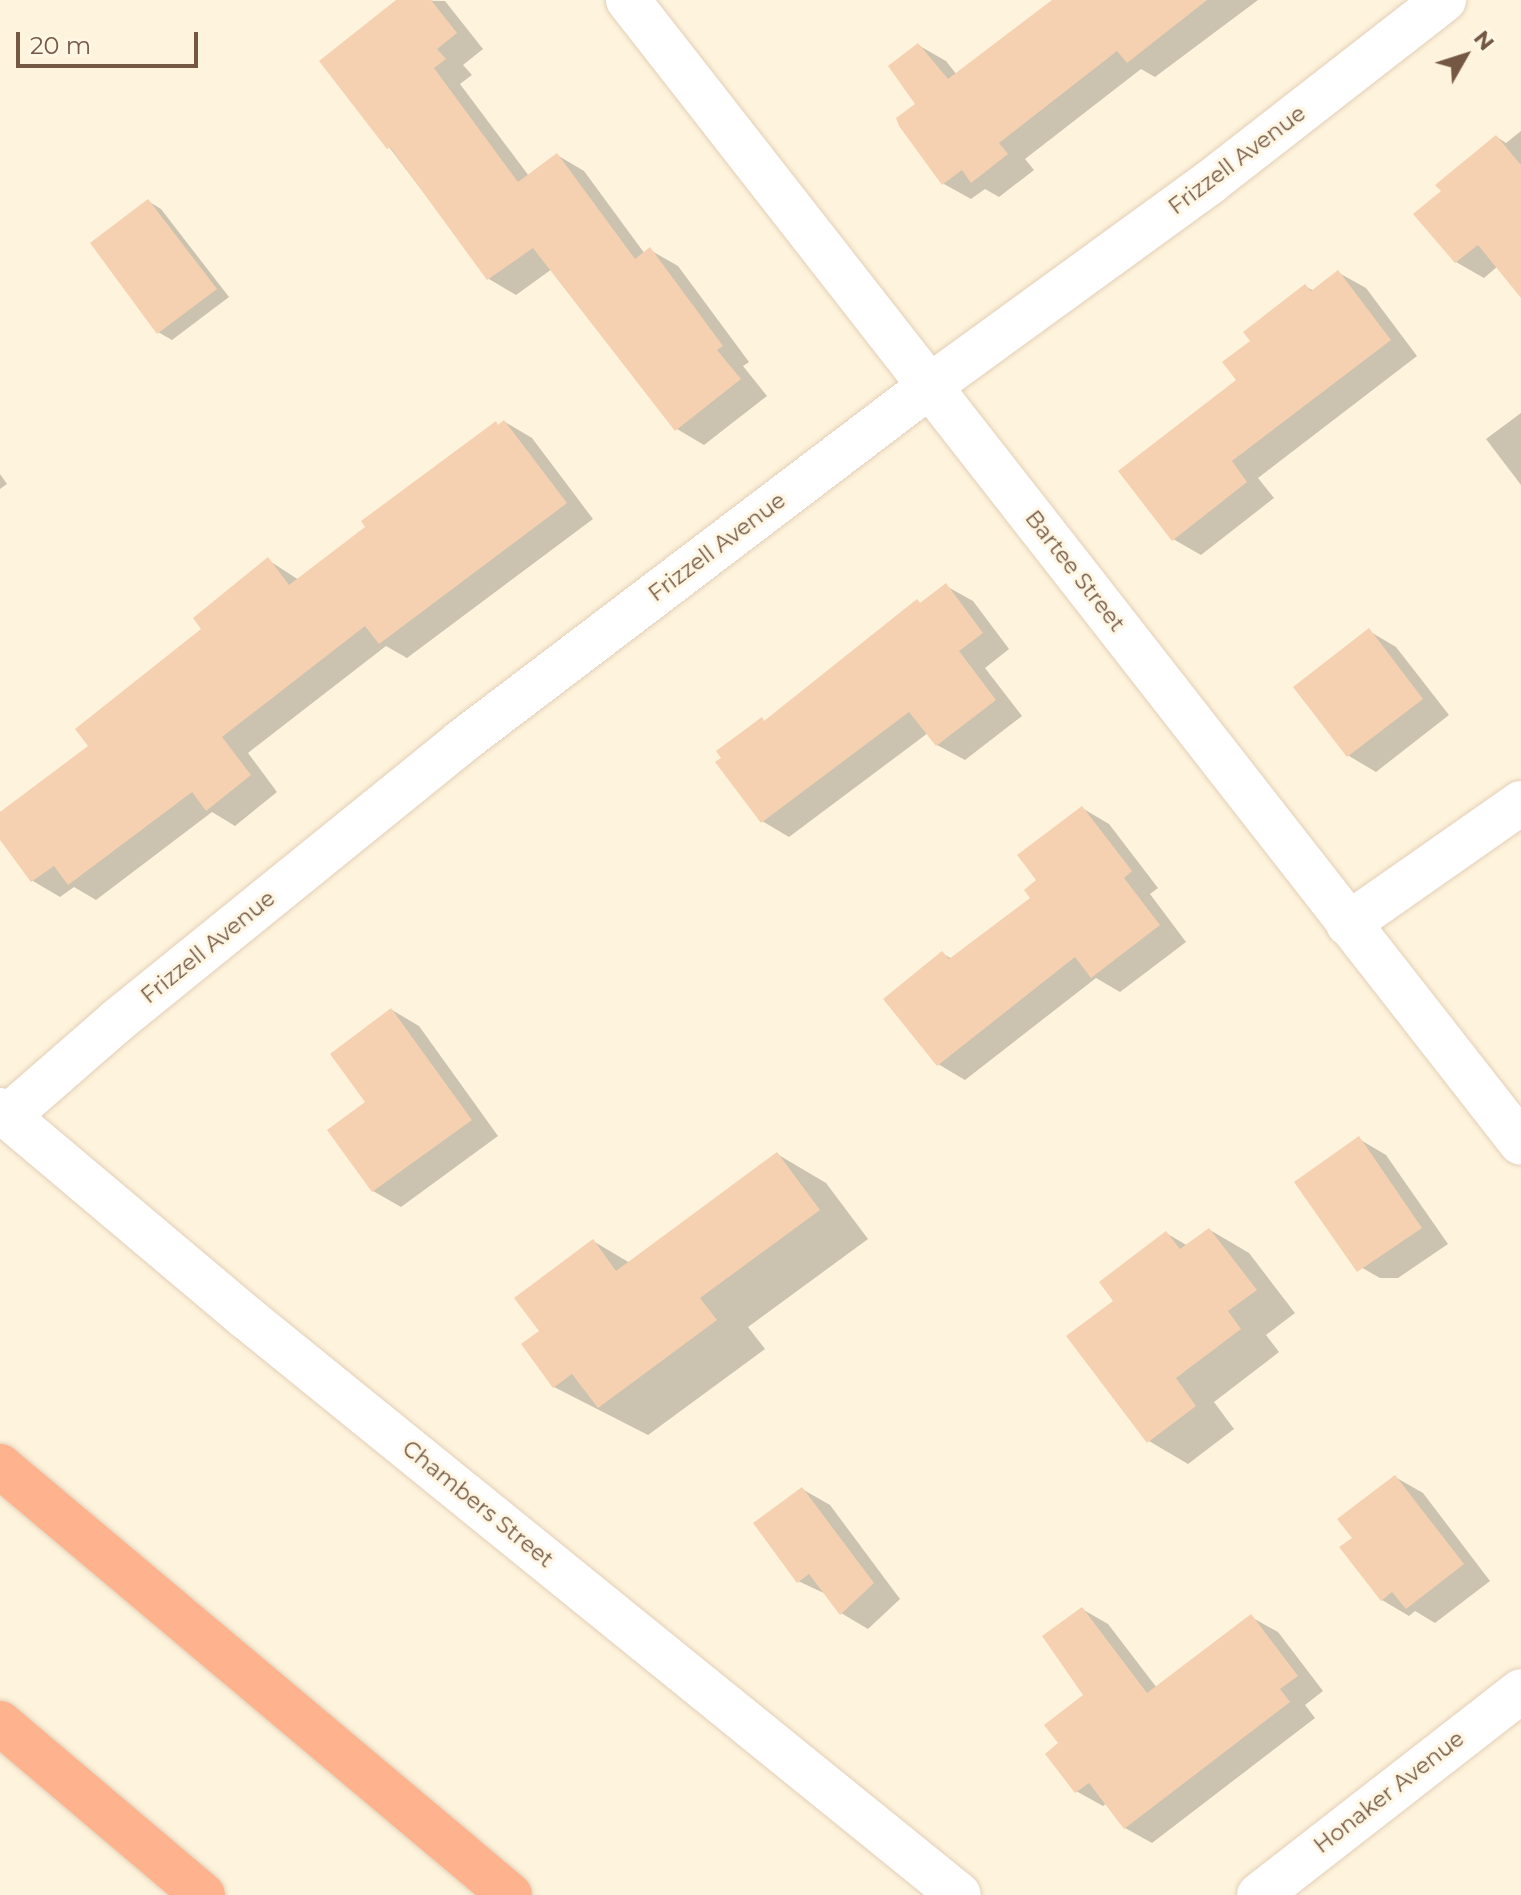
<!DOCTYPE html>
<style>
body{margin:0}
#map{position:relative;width:1521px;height:1895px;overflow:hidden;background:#fef3dc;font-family:Montserrat,sans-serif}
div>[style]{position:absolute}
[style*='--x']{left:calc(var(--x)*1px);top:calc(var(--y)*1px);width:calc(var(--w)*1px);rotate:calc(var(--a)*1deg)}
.shadow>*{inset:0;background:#0003}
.building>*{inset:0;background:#f5d1b1}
.roads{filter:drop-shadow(0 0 2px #e2cfb8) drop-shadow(0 0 2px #e2cfb8)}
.minor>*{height:44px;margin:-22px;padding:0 22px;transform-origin:22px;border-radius:22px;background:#fff}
.motorway>*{height:44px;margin:-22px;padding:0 22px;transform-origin:22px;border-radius:22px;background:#feb28d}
span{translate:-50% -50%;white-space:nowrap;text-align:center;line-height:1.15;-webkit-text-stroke:6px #fff6e4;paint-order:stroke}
.street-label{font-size:22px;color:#745844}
.north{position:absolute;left:1425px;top:16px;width:80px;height:80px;-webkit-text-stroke:6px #fff6e4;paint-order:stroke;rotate:51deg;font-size:22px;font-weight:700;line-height:32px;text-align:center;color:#745844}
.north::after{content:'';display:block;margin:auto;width:28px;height:36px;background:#745844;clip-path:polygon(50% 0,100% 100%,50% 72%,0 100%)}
.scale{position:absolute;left:16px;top:32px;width:182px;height:36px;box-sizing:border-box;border:4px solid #745844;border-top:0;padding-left:10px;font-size:24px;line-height:28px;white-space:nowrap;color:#745844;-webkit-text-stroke:6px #fff6e4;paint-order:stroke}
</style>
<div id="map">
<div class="shadow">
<i style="clip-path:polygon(400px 0,445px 1px,483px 49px,463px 65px,472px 75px,460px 84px,529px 176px,557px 155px,584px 171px,645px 254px,650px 250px,678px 266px,749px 362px,743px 366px,767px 396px,704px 445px,677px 429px,552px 269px,516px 295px,489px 279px,389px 147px)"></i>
<i style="clip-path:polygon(1054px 0,1258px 0,1155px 77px,1141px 69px,1025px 159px,1034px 170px,999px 197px,985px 189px,971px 199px,944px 184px,918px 104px,918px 45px,946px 61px,957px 75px)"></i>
<i style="clip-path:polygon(1521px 131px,1521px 295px,1498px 266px,1484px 278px,1456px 262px,1444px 192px,1497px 137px,1506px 143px)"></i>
<i style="clip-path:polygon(148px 201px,161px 209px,229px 297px,172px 340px,158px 332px)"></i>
<i style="clip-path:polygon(1339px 273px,1366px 288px,1417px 356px,1258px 478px,1274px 498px,1201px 555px,1173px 539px,1253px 341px,1305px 286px,1314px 291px)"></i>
<i style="clip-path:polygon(1521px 413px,1521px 485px,1486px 439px)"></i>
<i style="clip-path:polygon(505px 422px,532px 438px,593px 519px,407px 658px,386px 646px,248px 753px,277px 792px,235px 826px,212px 812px,96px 900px,74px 887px,60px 897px,33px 881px,0 837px,0 815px,91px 746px,268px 560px,299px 580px,496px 424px,500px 426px)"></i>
<i style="clip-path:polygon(0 474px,7px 484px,0 489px)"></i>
<i style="clip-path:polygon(946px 586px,973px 601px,1009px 649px,985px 668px,1022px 716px,965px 760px,937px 745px,928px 733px,789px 837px,762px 821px,762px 720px,766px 722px)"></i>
<i style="clip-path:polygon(1369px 631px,1396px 647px,1449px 715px,1376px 772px,1349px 756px,1296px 687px)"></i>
<i style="clip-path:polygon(1082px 808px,1109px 824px,1158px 888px,1150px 894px,1186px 942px,1120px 992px,1096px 978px,965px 1080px,938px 1064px,942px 953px,952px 959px,1033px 898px,1038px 881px)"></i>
<i style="clip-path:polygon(392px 1010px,419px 1026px,498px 1136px,401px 1207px,373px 1191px,330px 1131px,368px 1103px)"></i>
<i style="clip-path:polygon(1359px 1139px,1386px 1155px,1448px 1244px,1398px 1278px,1380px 1278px,1352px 1262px)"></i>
<i style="clip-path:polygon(777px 1154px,826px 1183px,868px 1239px,748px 1327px,765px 1349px,648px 1435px,554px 1387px,541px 1331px,593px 1241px,630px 1263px)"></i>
<i style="clip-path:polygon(1210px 1230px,1249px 1253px,1295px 1313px,1266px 1335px,1279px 1352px,1214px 1402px,1234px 1429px,1188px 1464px,1149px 1441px,1116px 1301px,1166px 1233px,1188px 1246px)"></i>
<i style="clip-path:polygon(1395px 1477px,1423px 1493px,1490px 1581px,1435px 1623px,1415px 1611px,1409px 1616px,1382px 1600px,1355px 1539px)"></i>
<i style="clip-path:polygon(802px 1489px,830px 1505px,900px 1599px,868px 1629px,841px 1613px,828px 1595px,798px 1581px)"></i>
<i style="clip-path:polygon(1082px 1609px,1108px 1624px,1157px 1688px,1251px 1617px,1278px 1632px,1323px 1691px,1305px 1705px,1315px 1718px,1152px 1843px,1125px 1828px,1107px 1803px,1103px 1806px,1076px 1791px,1061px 1744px,1085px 1695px)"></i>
</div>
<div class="building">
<i style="clip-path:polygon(396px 0,431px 0,457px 33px,437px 49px,446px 59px,434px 68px,518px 182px,557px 153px,635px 259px,650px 247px,723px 346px,717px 350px,741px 379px,675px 431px,533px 248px,487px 280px,390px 147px,387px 149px,319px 61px)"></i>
<i style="clip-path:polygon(1052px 0,1207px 0,1127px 63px,1117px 51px,999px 143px,1008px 154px,971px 183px,962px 170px,942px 185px,899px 126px,896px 118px,915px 104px,888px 66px,918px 43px,948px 79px)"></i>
<i style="clip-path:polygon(1496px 135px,1521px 165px,1521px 298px,1478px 245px,1455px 263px,1413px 214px,1441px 191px,1435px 185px)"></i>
<i style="clip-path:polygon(148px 199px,217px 289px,157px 334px,90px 243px)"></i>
<i style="clip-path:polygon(1338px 270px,1391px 340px,1232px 461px,1247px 482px,1172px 541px,1118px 471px,1236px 380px,1222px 362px,1250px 341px,1243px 332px,1305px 284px,1311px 291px)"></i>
<i style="clip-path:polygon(504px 420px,567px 503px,379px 644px,365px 626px,222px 737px,251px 775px,206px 811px,192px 792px,68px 885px,54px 866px,31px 882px,0 840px,0 812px,88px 746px,75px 729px,201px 629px,193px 618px,268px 557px,289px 585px,365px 527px,361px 521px,496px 421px,498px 425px)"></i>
<i style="clip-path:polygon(946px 583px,983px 633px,959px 651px,996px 700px,936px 746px,909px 712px,761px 823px,715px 762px,721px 758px,716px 751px,762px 717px,764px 721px,917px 599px,920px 603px)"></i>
<i style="clip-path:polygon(1369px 628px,1423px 699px,1347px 757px,1293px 687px)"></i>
<i style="clip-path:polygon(1082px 806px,1132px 871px,1124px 878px,1160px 925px,1091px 978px,1075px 957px,937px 1066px,883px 999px,942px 951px,949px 959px,1030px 898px,1024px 890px,1036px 880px,1017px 855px)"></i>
<i style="clip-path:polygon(391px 1008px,472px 1120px,372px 1192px,327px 1130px,365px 1102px,330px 1054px)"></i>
<i style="clip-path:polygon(1359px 1136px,1422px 1228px,1357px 1272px,1294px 1182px)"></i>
<i style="clip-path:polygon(777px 1152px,820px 1210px,700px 1298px,717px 1320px,598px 1408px,572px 1374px,553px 1388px,521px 1344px,539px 1331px,514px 1298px,593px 1239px,616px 1271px)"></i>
<i style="clip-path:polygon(1209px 1228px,1257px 1290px,1228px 1311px,1241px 1329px,1176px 1378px,1196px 1406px,1147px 1443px,1066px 1336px,1113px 1301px,1099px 1282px,1166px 1231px,1180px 1249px)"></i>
<i style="clip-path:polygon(1395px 1475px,1464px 1564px,1406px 1609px,1392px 1592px,1381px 1601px,1339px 1547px,1352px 1538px,1337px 1519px)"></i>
<i style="clip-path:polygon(802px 1487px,874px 1583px,840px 1615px,809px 1574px,797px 1583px,753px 1523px)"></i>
<i style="clip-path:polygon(1082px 1607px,1147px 1693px,1251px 1614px,1298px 1676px,1280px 1689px,1290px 1702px,1124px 1829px,1089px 1783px,1075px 1793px,1045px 1754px,1058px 1743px,1044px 1725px,1083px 1695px,1042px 1636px)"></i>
</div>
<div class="roads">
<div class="minor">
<i style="--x:628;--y:0;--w:1450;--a:52"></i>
<i style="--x:1348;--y:924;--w:211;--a:-35"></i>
<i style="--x:0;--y:1110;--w:323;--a:40.1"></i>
<i style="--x:247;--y:1318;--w:916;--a:39.02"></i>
<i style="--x:8;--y:1116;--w:146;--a:-41.1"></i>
<i style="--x:118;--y:1020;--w:442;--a:-39"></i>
<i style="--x:461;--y:742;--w:590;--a:-37.22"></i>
<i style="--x:931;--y:385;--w:344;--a:-36"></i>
<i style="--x:1209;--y:183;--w:298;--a:-37.9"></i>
<i style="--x:1259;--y:1895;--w:332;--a:-37.9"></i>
</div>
<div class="motorway">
<i style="--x:0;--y:1466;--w:666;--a:40.07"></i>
<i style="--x:0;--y:1723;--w:266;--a:40.3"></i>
</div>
</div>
<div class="street-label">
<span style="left:1237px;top:160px;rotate:-37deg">Frizzell Avenue</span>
<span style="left:717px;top:547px;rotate:-37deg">Frizzell Avenue</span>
<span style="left:1075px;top:571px;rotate:52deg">Bartee Street</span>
<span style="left:208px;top:947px;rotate:-39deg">Frizzell Avenue</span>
<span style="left:478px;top:1504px;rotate:39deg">Chambers Street</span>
<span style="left:1389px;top:1792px;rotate:-38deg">Honaker Avenue</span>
</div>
<div class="north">N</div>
<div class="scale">20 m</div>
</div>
